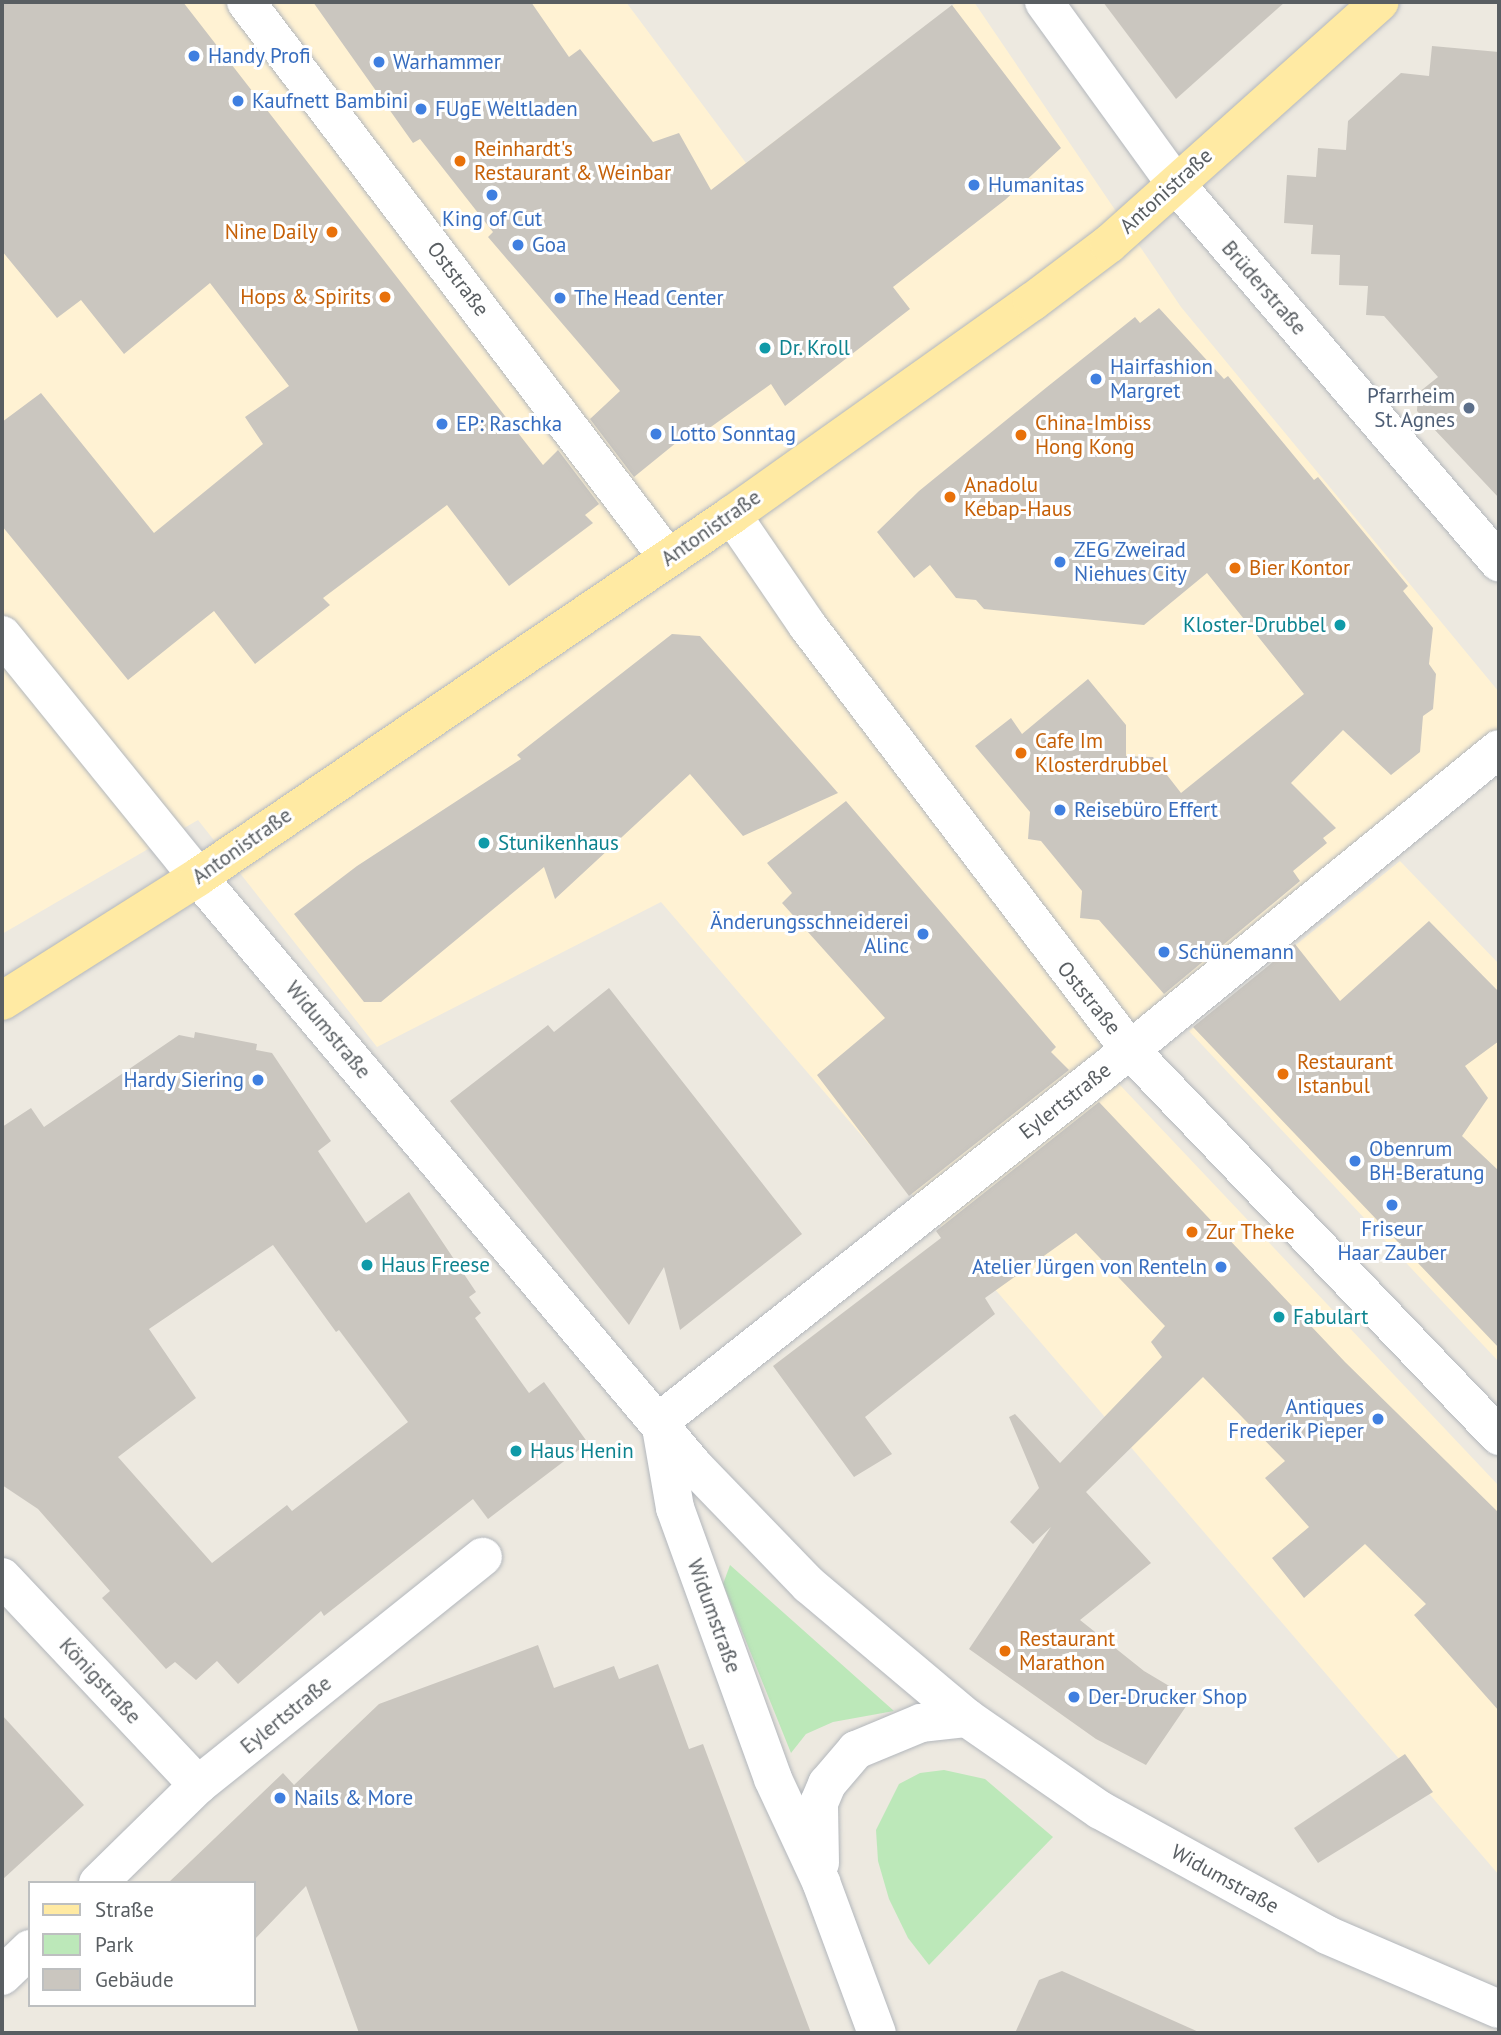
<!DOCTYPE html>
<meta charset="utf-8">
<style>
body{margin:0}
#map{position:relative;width:1501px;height:2035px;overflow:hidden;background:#ede9e0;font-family:"PT Sans",sans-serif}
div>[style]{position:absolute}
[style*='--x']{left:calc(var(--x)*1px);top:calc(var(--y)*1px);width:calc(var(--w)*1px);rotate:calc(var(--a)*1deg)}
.commercial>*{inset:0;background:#fff2d3}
.green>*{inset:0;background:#bce8b9}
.building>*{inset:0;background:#cac6bf}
.roads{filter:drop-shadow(0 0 2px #b3b7bc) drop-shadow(0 0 2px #b3b7bc)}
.minor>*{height:38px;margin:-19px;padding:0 19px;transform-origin:19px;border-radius:19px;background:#fff}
.major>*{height:38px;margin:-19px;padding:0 19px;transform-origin:19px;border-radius:19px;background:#ffeaa3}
.dots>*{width:19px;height:19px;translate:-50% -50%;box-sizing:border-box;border:4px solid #fff;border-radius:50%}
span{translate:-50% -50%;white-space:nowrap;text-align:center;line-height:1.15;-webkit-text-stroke:6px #fff;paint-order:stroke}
.shop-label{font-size:21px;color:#366cbe}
.left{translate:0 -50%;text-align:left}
.right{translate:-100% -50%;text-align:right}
.food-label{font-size:21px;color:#c56008}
.street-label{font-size:21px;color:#595e62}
.culture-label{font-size:21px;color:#0d838f}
.service-label{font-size:21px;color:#4e5e75}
.frame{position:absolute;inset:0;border:4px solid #595e62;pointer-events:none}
.legend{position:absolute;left:28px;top:1881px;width:228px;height:126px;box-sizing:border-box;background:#fff;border:2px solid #bdbfc0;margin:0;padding:9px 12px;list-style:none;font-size:21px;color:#595e62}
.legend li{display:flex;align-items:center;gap:14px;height:35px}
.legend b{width:35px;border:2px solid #bdbfc0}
</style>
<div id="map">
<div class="commercial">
<i style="clip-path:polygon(2px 2px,626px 2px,746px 163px,957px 2px,974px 2px,1181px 307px,1499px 692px,1499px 730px,917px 1200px,661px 902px,377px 1047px,198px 820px,2px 934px)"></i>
<i style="clip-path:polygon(1400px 861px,1499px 964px,1499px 1362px,1189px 1031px)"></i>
<i style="clip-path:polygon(1119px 1084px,1499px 1486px,1499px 1875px,938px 1223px)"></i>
</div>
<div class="green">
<i style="clip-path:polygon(730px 1565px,894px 1711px,833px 1722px,806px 1734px,791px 1753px,723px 1584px)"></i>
<i style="clip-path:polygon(944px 1770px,985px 1779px,1053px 1837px,929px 1965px,908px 1938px,889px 1899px,878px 1861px,876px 1830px,899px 1784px,920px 1773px)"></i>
</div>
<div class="building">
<i style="clip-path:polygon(2px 2px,183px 2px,543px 465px,558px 450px,599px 504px,585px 515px,593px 523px,509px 586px,447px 505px,323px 598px,330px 605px,255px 664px,214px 611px,128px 680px,2px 526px,2px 422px,41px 393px,154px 533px,263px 444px,245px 417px,289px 386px,210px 283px,124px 354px,81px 300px,57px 318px,2px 251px)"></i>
<i style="clip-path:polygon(313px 2px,531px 2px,569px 57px,580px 49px,653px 142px,679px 133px,711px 190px,952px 5px,1061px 148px,1005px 200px,893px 287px,910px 309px,785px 406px,771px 384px,687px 444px,682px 438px,634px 477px,590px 419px,620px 391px,488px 237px,493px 232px,420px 139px,413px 143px)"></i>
<i style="clip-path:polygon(1103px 2px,1285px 2px,1176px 99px)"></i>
<i style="clip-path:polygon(1432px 46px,1499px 52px,1499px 498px,1417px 411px,1418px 393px,1438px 377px,1384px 316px,1366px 315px,1368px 286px,1339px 285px,1340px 255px,1311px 254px,1313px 225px,1284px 223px,1287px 175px,1316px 177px,1318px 148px,1346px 150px,1348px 121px,1401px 73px,1429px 76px)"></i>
<i style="clip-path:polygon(1159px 308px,1224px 379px,1228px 376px,1314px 480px,1318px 477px,1408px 586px,1403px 591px,1433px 628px,1429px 664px,1436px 674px,1433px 709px,1423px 716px,1420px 752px,1391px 775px,1343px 730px,1291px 783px,1336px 828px,1323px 838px,1327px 843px,1293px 871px,1300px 881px,1164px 994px,1099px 920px,1080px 918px,1082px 891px,1041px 841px,1028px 839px,1030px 812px,975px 746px,1011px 718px,1022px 734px,1088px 679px,1126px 725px,1126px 756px,1153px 757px,1181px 793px,1304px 694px,1207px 573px,1144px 625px,984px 609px,976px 600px,956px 598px,930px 565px,914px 578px,877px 532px,919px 491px,1047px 387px,1135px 317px,1140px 323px)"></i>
<i style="clip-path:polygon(672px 634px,700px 636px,838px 793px,743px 836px,690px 774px,555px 899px,544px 867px,381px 1002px,364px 1002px,294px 914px,357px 866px,521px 759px,517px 755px)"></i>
<i style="clip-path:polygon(846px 801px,1056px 1047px,1051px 1052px,1069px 1070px,909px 1196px,817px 1075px,885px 1018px,782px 903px,792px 893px,767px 863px)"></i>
<i style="clip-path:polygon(1429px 921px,1499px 992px,1499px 1041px,1465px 1066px,1488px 1098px,1462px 1136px,1499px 1171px,1499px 1348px,1193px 1027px,1295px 944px,1340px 1001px)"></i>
<i style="clip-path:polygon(609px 988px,802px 1234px,680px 1330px,664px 1267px,629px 1325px,450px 1101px,548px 1025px,554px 1032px)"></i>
<i style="clip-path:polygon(evenodd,195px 1032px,257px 1044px,256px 1050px,272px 1053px,331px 1141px,318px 1151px,366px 1223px,409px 1192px,476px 1292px,469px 1297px,481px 1313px,475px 1318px,529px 1393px,544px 1382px,588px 1443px,488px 1519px,473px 1499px,324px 1616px,321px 1611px,238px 1684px,217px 1661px,196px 1680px,175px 1662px,166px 1669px,102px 1598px,110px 1591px,38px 1509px,2px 1485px,2px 1127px,31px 1108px,44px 1127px,179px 1035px,194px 1038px,195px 1032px,273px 1245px,336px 1332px,339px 1330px,408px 1422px,292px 1511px,287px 1505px,212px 1563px,118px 1457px,196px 1398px,149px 1329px,273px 1245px)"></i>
<i style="clip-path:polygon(1099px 1102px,1345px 1362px,1499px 1513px,1499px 1711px,1414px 1615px,1426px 1604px,1365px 1544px,1304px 1598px,1272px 1558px,1309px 1527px,1265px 1478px,1285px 1461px,1203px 1377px,1086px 1492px,1151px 1563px,1080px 1620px,1144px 1671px,1191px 1699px,1146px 1765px,1096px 1739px,969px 1649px,1051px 1527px,1033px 1544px,1010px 1522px,1039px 1488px,1009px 1417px,1015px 1414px,1060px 1463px,1162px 1357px,1151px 1342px,1165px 1326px,1076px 1233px,985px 1298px,995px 1314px,865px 1417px,892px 1454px,854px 1477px,773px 1366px,941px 1238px,936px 1231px)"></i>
<i style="clip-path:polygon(538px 1645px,554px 1688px,614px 1666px,619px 1679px,658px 1664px,689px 1749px,703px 1744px,811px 2033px,359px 2033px,306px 1886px,254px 1940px,254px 1883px,168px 1883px,283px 1773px,294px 1785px,379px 1704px)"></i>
<i style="clip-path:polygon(2px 1715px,84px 1805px,2px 1880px)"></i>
<i style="clip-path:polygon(1405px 1754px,1433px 1792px,1318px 1863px,1294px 1828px)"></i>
<i style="clip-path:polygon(1062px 1971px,1201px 2033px,1015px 2033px,1039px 1980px)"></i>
</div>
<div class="roads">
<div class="minor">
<i style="--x:246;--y:2;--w:698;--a:52.8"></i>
<i style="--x:1044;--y:2;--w:223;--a:54.1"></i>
<i style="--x:1175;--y:183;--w:499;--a:49.5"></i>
<i style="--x:732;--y:515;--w:133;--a:55.7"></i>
<i style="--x:807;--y:625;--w:534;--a:52.77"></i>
<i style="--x:1130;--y:1050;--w:534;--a:46.29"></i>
<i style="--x:2;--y:635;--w:311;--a:51"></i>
<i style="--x:198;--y:877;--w:770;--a:49.9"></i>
<i style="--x:694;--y:1466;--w:165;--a:46"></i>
<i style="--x:809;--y:1585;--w:207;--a:40.1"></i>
<i style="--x:967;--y:1718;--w:162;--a:34.7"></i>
<i style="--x:1100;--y:1810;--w:259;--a:28.8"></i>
<i style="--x:1327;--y:1935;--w:187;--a:23.3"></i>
<i style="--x:660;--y:1421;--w:599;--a:-38.29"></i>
<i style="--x:1130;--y:1050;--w:476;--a:-39.2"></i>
<i style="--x:661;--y:1427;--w:82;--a:80.2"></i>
<i style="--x:675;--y:1508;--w:288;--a:70.1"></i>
<i style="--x:773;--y:1779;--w:114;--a:65"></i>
<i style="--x:821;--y:1882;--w:161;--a:69.7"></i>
<i style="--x:2;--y:1577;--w:286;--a:46.7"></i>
<i style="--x:820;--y:1863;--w:60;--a:-91"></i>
<i style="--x:819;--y:1803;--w:21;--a:-67"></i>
<i style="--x:827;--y:1784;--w:45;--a:-49.5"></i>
<i style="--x:856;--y:1750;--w:70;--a:-22.6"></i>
<i style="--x:921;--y:1723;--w:46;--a:-6.2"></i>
<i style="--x:98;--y:1883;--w:140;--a:-44.4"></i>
<i style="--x:198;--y:1785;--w:365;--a:-38.7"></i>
<i style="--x:2;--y:1976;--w:39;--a:-44"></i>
</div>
<div class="major">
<i style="--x:2;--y:1001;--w:232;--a:-32.3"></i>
<i style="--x:198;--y:877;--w:645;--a:-34.13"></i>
<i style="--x:732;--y:515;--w:368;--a:-35.4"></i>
<i style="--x:1032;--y:302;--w:96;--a:-37"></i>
<i style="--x:1109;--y:244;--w:363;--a:-41.8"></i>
</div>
</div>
<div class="dots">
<i style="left:194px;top:56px;background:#3f7fe0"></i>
<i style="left:379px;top:62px;background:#3f7fe0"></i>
<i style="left:238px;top:101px;background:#3f7fe0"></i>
<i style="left:421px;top:109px;background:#3f7fe0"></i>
<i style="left:460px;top:161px;background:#e8710a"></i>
<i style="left:974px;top:185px;background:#3f7fe0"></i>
<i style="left:492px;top:195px;background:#3f7fe0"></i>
<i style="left:332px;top:232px;background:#e8710a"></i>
<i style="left:518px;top:245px;background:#3f7fe0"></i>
<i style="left:385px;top:297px;background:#e8710a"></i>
<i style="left:560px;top:298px;background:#3f7fe0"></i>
<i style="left:765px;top:348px;background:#0f9aa8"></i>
<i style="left:1096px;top:379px;background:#3f7fe0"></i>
<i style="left:1469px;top:408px;background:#5c6f8a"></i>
<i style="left:442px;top:424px;background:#3f7fe0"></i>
<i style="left:656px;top:434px;background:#3f7fe0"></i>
<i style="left:1021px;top:435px;background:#e8710a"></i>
<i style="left:950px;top:497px;background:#e8710a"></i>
<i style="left:1060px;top:562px;background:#3f7fe0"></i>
<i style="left:1235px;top:568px;background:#e8710a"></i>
<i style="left:1340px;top:625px;background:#0f9aa8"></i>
<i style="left:1021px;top:753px;background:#e8710a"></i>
<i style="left:1060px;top:810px;background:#3f7fe0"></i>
<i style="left:484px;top:843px;background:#0f9aa8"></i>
<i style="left:923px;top:934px;background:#3f7fe0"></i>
<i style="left:1164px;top:952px;background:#3f7fe0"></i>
<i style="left:1283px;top:1074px;background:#e8710a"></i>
<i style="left:258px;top:1080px;background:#3f7fe0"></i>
<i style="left:1355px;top:1161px;background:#3f7fe0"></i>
<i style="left:1392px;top:1205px;background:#3f7fe0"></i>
<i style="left:1192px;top:1232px;background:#e8710a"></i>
<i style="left:367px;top:1265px;background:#0f9aa8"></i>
<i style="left:1221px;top:1267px;background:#3f7fe0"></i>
<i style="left:1279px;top:1317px;background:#0f9aa8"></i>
<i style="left:1378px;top:1419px;background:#3f7fe0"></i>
<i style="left:516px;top:1451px;background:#0f9aa8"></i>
<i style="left:1005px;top:1651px;background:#e8710a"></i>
<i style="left:1074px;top:1697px;background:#3f7fe0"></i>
<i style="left:280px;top:1798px;background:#3f7fe0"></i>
</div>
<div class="shop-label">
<span class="left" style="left:208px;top:56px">Handy Profi</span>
<span class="left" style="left:393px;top:62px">Warhammer</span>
<span class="left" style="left:252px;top:101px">Kaufnett Bambini</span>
<span class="left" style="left:435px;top:109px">FUgE Weltladen</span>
<span class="left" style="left:988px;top:185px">Humanitas</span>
<span style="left:492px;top:219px">King of Cut</span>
<span class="left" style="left:532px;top:245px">Goa</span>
<span class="left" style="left:574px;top:298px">The Head Center</span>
<span class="left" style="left:1110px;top:379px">Hairfashion<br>Margret</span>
<span class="left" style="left:456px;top:424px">EP: Raschka</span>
<span class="left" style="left:670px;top:434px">Lotto Sonntag</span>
<span class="left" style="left:1074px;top:562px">ZEG Zweirad<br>Niehues City</span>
<span class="left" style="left:1074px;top:810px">Reisebüro Effert</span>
<span class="right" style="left:909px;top:934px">Änderungsschneiderei<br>Alinc</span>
<span class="left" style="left:1178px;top:952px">Schünemann</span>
<span class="right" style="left:244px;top:1080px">Hardy Siering</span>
<span class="left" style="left:1369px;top:1161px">Obenrum<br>BH-Beratung</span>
<span style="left:1392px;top:1241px">Friseur<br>Haar Zauber</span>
<span class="right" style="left:1207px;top:1267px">Atelier Jürgen von Renteln</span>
<span class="right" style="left:1364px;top:1419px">Antiques<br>Frederik Pieper</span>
<span class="left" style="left:1088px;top:1697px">Der-Drucker Shop</span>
<span class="left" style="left:294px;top:1798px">Nails &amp; More</span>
</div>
<div class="food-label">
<span class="left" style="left:474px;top:161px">Reinhardt's<br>Restaurant &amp; Weinbar</span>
<span class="right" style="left:318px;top:232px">Nine Daily</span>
<span class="right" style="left:371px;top:297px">Hops &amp; Spirits</span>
<span class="left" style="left:1035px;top:435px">China-Imbiss<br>Hong Kong</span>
<span class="left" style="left:964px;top:497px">Anadolu<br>Kebap-Haus</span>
<span class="left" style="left:1249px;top:568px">Bier Kontor</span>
<span class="left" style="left:1035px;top:753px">Cafe Im<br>Klosterdrubbel</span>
<span class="left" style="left:1297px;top:1074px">Restaurant<br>Istanbul</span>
<span class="left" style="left:1206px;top:1232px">Zur Theke</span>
<span class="left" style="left:1019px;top:1651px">Restaurant<br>Marathon</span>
</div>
<div class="street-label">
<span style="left:1166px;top:191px;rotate:-42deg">Antonistraße</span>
<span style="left:458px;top:279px;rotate:53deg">Oststraße</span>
<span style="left:1264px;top:288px;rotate:49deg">Brüderstraße</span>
<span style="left:711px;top:528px;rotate:-35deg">Antonistraße</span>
<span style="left:242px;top:846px;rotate:-35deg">Antonistraße</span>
<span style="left:1089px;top:998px;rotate:51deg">Oststraße</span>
<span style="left:328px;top:1030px;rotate:50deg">Widumstraße</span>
<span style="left:1065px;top:1101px;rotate:-38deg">Eylertstraße</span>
<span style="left:714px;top:1616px;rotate:70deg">Widumstraße</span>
<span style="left:100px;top:1681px;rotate:47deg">Königstraße</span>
<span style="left:286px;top:1715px;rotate:-39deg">Eylertstraße</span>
<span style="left:1225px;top:1879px;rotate:29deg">Widumstraße</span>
</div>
<div class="culture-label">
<span class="left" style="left:779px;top:348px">Dr. Kroll</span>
<span class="right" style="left:1326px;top:625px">Kloster-Drubbel</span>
<span class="left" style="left:498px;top:843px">Stunikenhaus</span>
<span class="left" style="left:381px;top:1265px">Haus Freese</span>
<span class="left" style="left:1293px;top:1317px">Fabulart</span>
<span class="left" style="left:530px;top:1451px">Haus Henin</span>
</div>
<div class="service-label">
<span class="right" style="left:1455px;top:408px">Pfarrheim<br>St. Agnes</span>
</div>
<div class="frame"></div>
<ul class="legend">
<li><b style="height:9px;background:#ffeaa3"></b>Straße</li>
<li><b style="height:19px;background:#bce8b9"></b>Park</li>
<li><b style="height:19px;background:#cac6bf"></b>Gebäude</li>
</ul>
</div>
